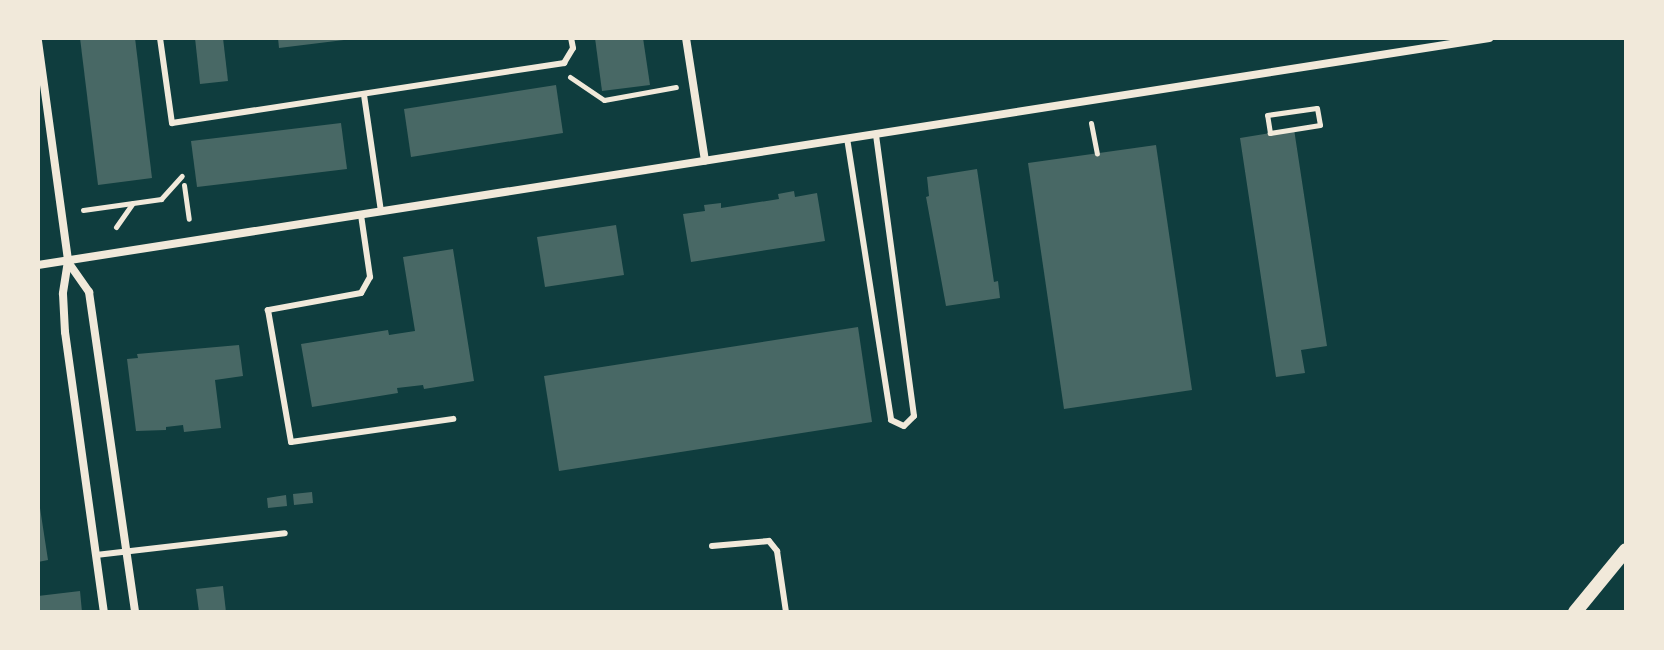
<!DOCTYPE html>
<style>
body{margin:0}
#map{position:relative;width:1664px;height:650px;overflow:hidden;background:#0f3d3e;font-family:"Golos Text",sans-serif}
div>[style]{position:absolute}
[style*='--x']{left:calc(var(--x)*1px);top:calc(var(--y)*1px);width:calc(var(--w)*1px);rotate:calc(var(--a)*1deg)}
.building>*{inset:0;background:#486865}
.path>*{height:5px;margin:-2.5px;padding:0 2.5px;transform-origin:2.5px;border-radius:2.5px;background:#f1e9da}
.service>*{height:6px;margin:-3px;padding:0 3px;transform-origin:3px;border-radius:3px;background:#f1e9da}
.minor>*{height:8px;margin:-4px;padding:0 4px;transform-origin:4px;border-radius:4px;background:#f1e9da}
.tertiary>*{height:14px;margin:-7px;padding:0 7px;transform-origin:7px;border-radius:7px;background:#f1e9da}
span{translate:-50% -50%;white-space:nowrap;text-align:center;line-height:1.15;-webkit-text-stroke:8px #f1e9da;paint-order:stroke}
.frame{position:absolute;inset:0;border:40px solid #f1e9da;pointer-events:none}
</style>
<div id="map">
<div class="building">
<i style="clip-path:polygon(80px 38px,135px 38px,152px 178px,98px 185px)"></i>
<i style="clip-path:polygon(195px 38px,223px 38px,228px 81px,200px 84px)"></i>
<i style="clip-path:polygon(278px 38px,344px 38px,344px 40px,279px 48px)"></i>
<i style="clip-path:polygon(595px 38px,643px 38px,650px 85px,602px 91px)"></i>
<i style="clip-path:polygon(556px 85px,563px 133px,411px 157px,404px 109px)"></i>
<i style="clip-path:polygon(341px 123px,347px 169px,197px 187px,191px 141px)"></i>
<i style="clip-path:polygon(1294px 129px,1327px 346px,1301px 350px,1305px 373px,1276px 377px,1240px 138px)"></i>
<i style="clip-path:polygon(1156px 145px,1192px 390px,1064px 409px,1028px 163px)"></i>
<i style="clip-path:polygon(977px 169px,994px 282px,998px 281px,1000px 298px,946px 306px,926px 197px,929px 196px,927px 177px)"></i>
<i style="clip-path:polygon(794px 191px,795px 197px,817px 193px,825px 241px,691px 262px,683px 214px,705px 211px,704px 205px,721px 203px,721px 208px,779px 199px,778px 194px)"></i>
<i style="clip-path:polygon(616px 225px,624px 275px,545px 287px,537px 237px)"></i>
<i style="clip-path:polygon(453px 249px,474px 381px,424px 389px,423px 385px,397px 388px,398px 393px,312px 407px,301px 344px,388px 330px,389px 335px,415px 331px,403px 257px)"></i>
<i style="clip-path:polygon(858px 327px,872px 422px,559px 471px,544px 376px)"></i>
<i style="clip-path:polygon(239px 345px,243px 376px,215px 380px,221px 428px,184px 432px,183px 425px,166px 427px,166px 430px,136px 431px,127px 359px,138px 358px,137px 354px)"></i>
<i style="clip-path:polygon(312px 492px,313px 503px,294px 505px,293px 494px)"></i>
<i style="clip-path:polygon(38px 495px,48px 560px,38px 562px)"></i>
<i style="clip-path:polygon(286px 495px,287px 506px,268px 508px,267px 498px)"></i>
<i style="clip-path:polygon(223px 586px,226px 612px,199px 612px,196px 589px)"></i>
<i style="clip-path:polygon(80px 591px,82px 612px,38px 612px,38px 596px)"></i>
</div>
<div class="path">
<i style="--x:570;--y:77;--w:41;--a:34.1"></i>
<i style="--x:604;--y:100;--w:73;--a:-10.2"></i>
<i style="--x:1317;--y:108;--w:17;--a:80"></i>
<i style="--x:1320;--y:125;--w:51;--a:170.9"></i>
<i style="--x:1270;--y:133;--w:18;--a:-99"></i>
<i style="--x:1267;--y:115;--w:50;--a:-8"></i>
<i style="--x:1091;--y:123;--w:31;--a:79"></i>
<i style="--x:184;--y:185;--w:34;--a:82"></i>
<i style="--x:83;--y:210;--w:79;--a:-8"></i>
<i style="--x:161;--y:199;--w:31;--a:-48"></i>
<i style="--x:116;--y:227;--w:29;--a:-55"></i>
</div>
<div class="service">
<i style="--x:160;--y:38;--w:86;--a:82"></i>
<i style="--x:172;--y:123;--w:397;--a:-8.7"></i>
<i style="--x:564;--y:63;--w:17;--a:-59"></i>
<i style="--x:573;--y:48;--w:10;--a:-101"></i>
<i style="--x:364;--y:95;--w:118;--a:81.7"></i>
<i style="--x:847;--y:138;--w:285;--a:81.1"></i>
<i style="--x:891;--y:420;--w:14;--a:25"></i>
<i style="--x:904;--y:426;--w:14;--a:-45"></i>
<i style="--x:914;--y:416;--w:285;--a:-97.7"></i>
<i style="--x:361;--y:215;--w:63;--a:81.7"></i>
<i style="--x:370;--y:277;--w:18;--a:119"></i>
<i style="--x:361;--y:293;--w:95;--a:169.6"></i>
<i style="--x:268;--y:310;--w:134;--a:80.1"></i>
<i style="--x:291;--y:442;--w:164;--a:-8.1"></i>
<i style="--x:712;--y:546;--w:57;--a:-5"></i>
<i style="--x:769;--y:541;--w:13;--a:51"></i>
<i style="--x:777;--y:551;--w:62;--a:81.6"></i>
<i style="--x:96;--y:555;--w:190;--a:-6.6"></i>
</div>
<div class="minor">
<i style="--x:686;--y:38;--w:124;--a:81.2"></i>
<i style="--x:38;--y:41;--w:222;--a:82.2"></i>
<i style="--x:68;--y:261;--w:33;--a:99"></i>
<i style="--x:63;--y:294;--w:38;--a:87"></i>
<i style="--x:65;--y:332;--w:283;--a:82.1"></i>
<i style="--x:68;--y:262;--w:37;--a:55"></i>
<i style="--x:89;--y:292;--w:323;--a:81.8"></i>
<i style="--x:38;--y:265;--w:1469;--a:-8.89"></i>
</div>
<div class="tertiary">
<i style="--x:1575;--y:612;--w:80;--a:-50.6"></i>
</div>
<div class="frame"></div>
</div>
